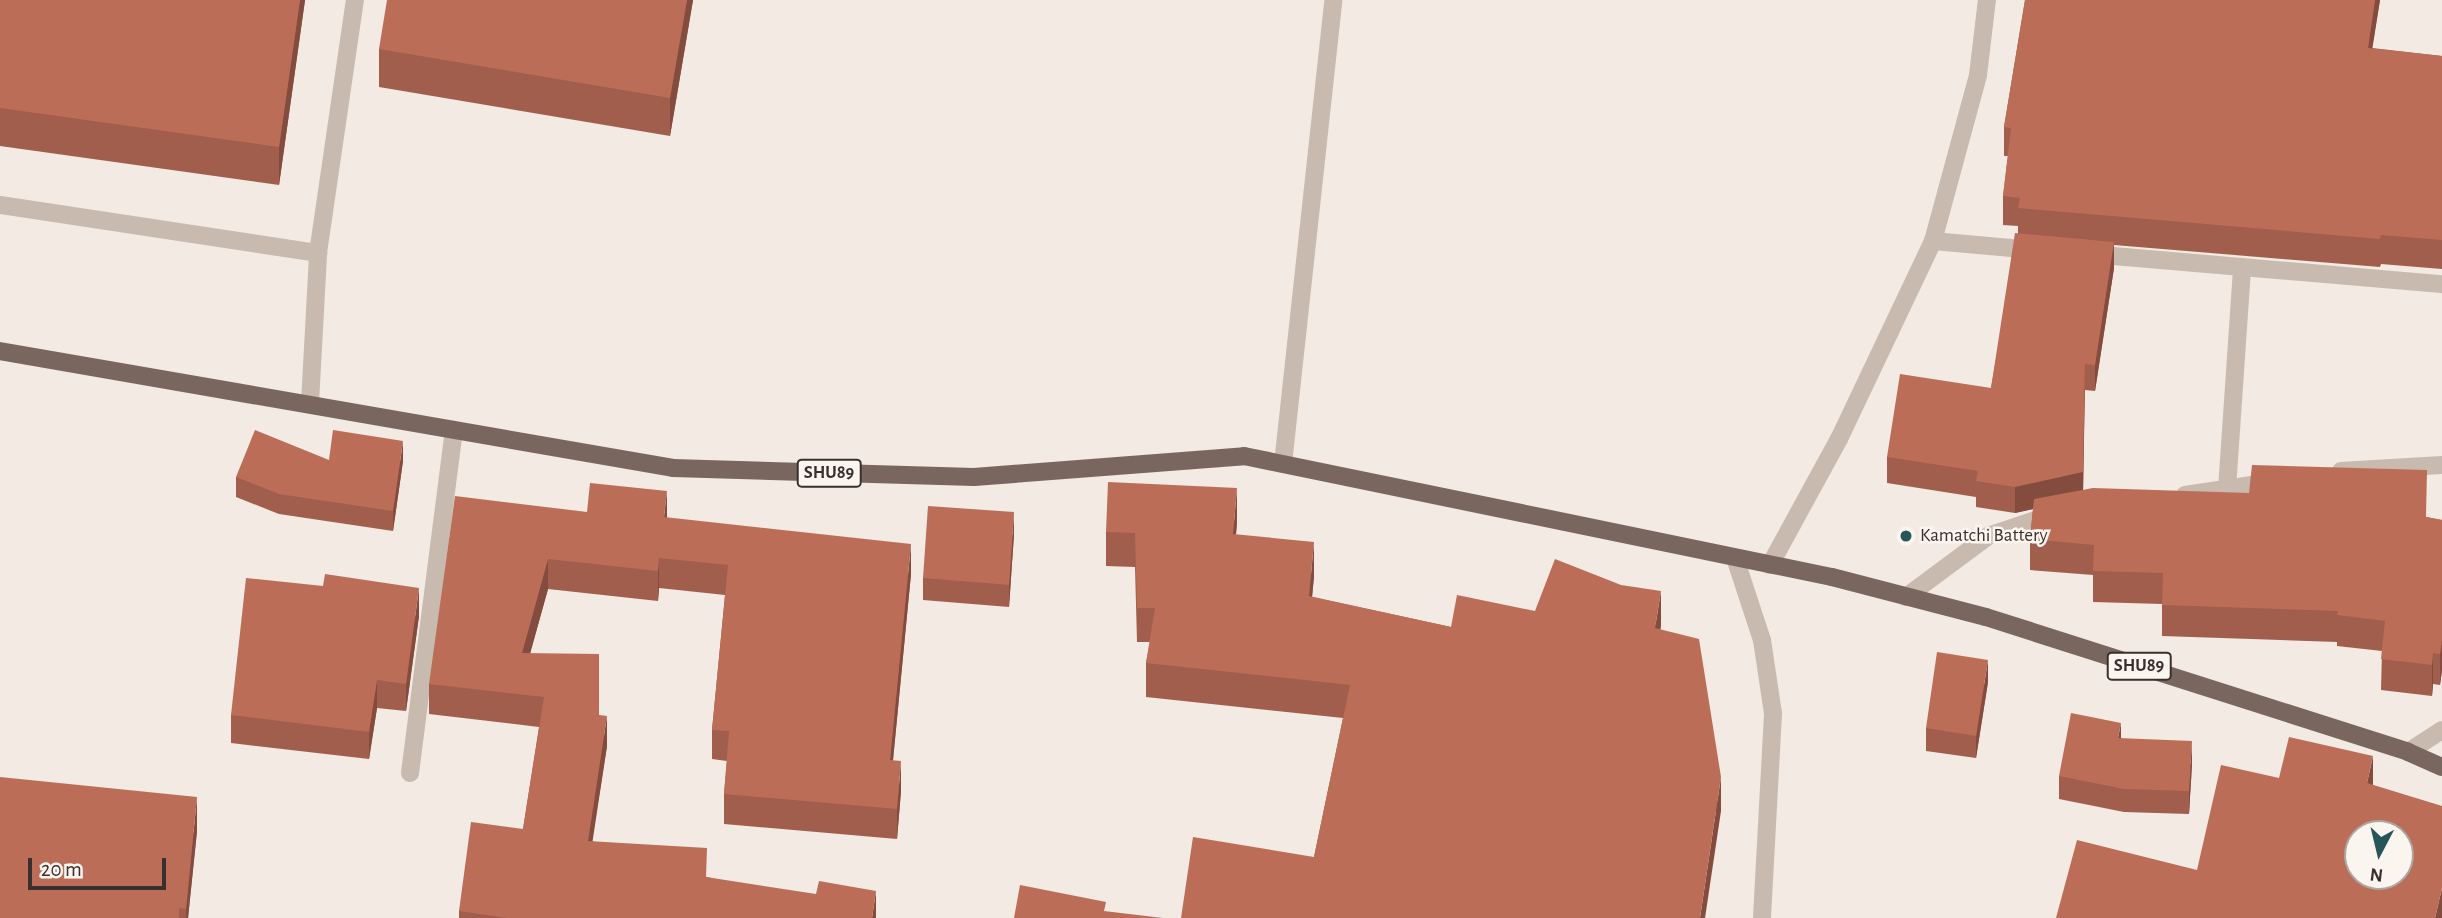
<!DOCTYPE html>
<style>
body{margin:0}
#map{position:relative;width:2442px;height:918px;overflow:hidden;background:#f2eae3;font-family:"Alegreya Sans",sans-serif}
div>[style]{position:absolute}
[style*='--x']{left:calc(var(--x)*1px);top:calc(var(--y)*1px);width:calc(var(--w)*1px);rotate:calc(var(--a)*1deg)}
.minor>*{height:18px;margin:-9px;padding:0 9px;transform-origin:9px;border-radius:9px;background:#c9baaf}
.major>*{height:18px;margin:-9px;padding:0 9px;transform-origin:9px;border-radius:9px;background:#79675f}
.wall>*{inset:0;background:#a15e4c}
.shaded-wall>*{inset:0;background:#834c3e}
.building>*{inset:0;background:#bb6d58}
.dots>*{width:19px;height:19px;translate:-50% -50%;box-sizing:border-box;border:4px solid #faf5ef;border-radius:50%}
span{translate:-50% -50%;white-space:nowrap;text-align:center;line-height:1.15;-webkit-text-stroke:5px #faf5ef;paint-order:stroke}
.shield-label span{padding:2px 5px;background:#faf5ef;border:2px solid;border-radius:5px;-webkit-text-stroke-width:0}
.shield-label{font-size:18px;color:#39302d;font-weight:700}
.poi-label{font-size:19px;color:#39302d}
.left{translate:0 -50%;text-align:left}
.north{position:absolute;left:2344px;top:820px;width:70px;height:70px;box-sizing:border-box;background:#faf5ef;border:2px solid #ada6a1;border-radius:50%;rotate:187deg;font-size:19px;font-weight:700;line-height:28px;text-align:center;color:#39302d}
.north::after{content:'';display:block;margin:auto;width:24px;height:32px;background:#265657;clip-path:polygon(50% 0,100% 100%,50% 72%,0 100%)}
.scale{position:absolute;left:28px;top:858px;width:138px;height:32px;box-sizing:border-box;border:4px solid #39302d;border-top:0;padding-left:9px;font-size:21px;line-height:24px;white-space:nowrap;color:#39302d;-webkit-text-stroke:5px #faf5ef;paint-order:stroke}
</style>
<div id="map">
<div class="minor">
<i style="--x:0;--y:205;--w:322;--a:8.6"></i>
<i style="--x:1933;--y:241;--w:101;--a:5.1"></i>
<i style="--x:2090;--y:254;--w:353;--a:4.9"></i>
<i style="--x:310;--y:403;--w:150;--a:-86.9"></i>
<i style="--x:318;--y:253;--w:256;--a:-81.7"></i>
<i style="--x:1283;--y:464;--w:467;--a:-83.8"></i>
<i style="--x:2341;--y:471;--w:101;--a:-3.4"></i>
<i style="--x:2227;--y:489;--w:222;--a:-86.1"></i>
<i style="--x:2185;--y:495;--w:88;--a:-8.5"></i>
<i style="--x:1735;--y:558;--w:86;--a:71.8"></i>
<i style="--x:1762;--y:640;--w:75;--a:81.5"></i>
<i style="--x:1773;--y:714;--w:204;--a:93.1"></i>
<i style="--x:1770;--y:565;--w:144;--a:-61.3"></i>
<i style="--x:1839;--y:439;--w:219;--a:-64.6"></i>
<i style="--x:1933;--y:241;--w:172;--a:-74.8"></i>
<i style="--x:1978;--y:75;--w:76;--a:-83.2"></i>
<i style="--x:1906;--y:597;--w:102;--a:-36.6"></i>
<i style="--x:1988;--y:536;--w:69;--a:-18.7"></i>
<i style="--x:2408;--y:752;--w:40;--a:-32.9"></i>
<i style="--x:410;--y:773;--w:346;--a:-82.7"></i>
</div>
<div class="major">
<i style="--x:0;--y:351;--w:683;--a:9.86"></i>
<i style="--x:673;--y:468;--w:301;--a:1.7"></i>
<i style="--x:974;--y:477;--w:271;--a:-4.4"></i>
<i style="--x:1244;--y:456;--w:600;--a:11.63"></i>
<i style="--x:1832;--y:577;--w:159;--a:14.6"></i>
<i style="--x:1986;--y:617;--w:443;--a:17.7"></i>
<i style="--x:2408;--y:752;--w:37;--a:24"></i>
</div>
<div class="wall">
<i style="clip-path:polygon(0 0,305px 0,279px 185px,0 146px)"></i>
<i style="clip-path:polygon(693px 0,670px 136px,379px 87px,379px 49px)"></i>
<i style="clip-path:polygon(2025px 0,2380px 0,2372px 48px,2442px 56px,2442px 269px,2381px 264px,2380px 267px,2114px 245px,2114px 268px,2095px 391px,2085px 390px,2083px 490px,2426px 517px,2442px 520px,2442px 670px,2440px 685px,2433px 684px,2432px 696px,2381px 690px,2382px 651px,2337px 646px,2337px 642px,2162px 636px,2162px 604px,2093px 602px,2093px 575px,2030px 570px,2030px 539px,2033px 509px,2015px 513px,1976px 507px,1976px 497px,1887px 483px,1887px 457px,1991px 388px,2018px 234px,2018px 226px,2003px 225px,2003px 196px,2008px 156px,2004px 156px,2004px 127px)"></i>
<i style="clip-path:polygon(329px 460px,403px 461px,393px 531px,279px 514px,236px 497px,236px 477px)"></i>
<i style="clip-path:polygon(587px 512px,667px 518px,911px 574px,893px 761px,901px 791px,897px 839px,724px 824px,724px 794px,727px 761px,712px 759px,712px 730px,725px 595px,659px 588px,658px 601px,548px 589px,530px 653px,599px 715px,607px 746px,592px 841px,707px 877px,876px 918px,459px 918px,459px 911px,523px 829px,539px 727px,429px 714px,429px 684px)"></i>
<i style="clip-path:polygon(1237px 522px,1236px 535px,1314px 576px,1312px 597px,1451px 627px,1535px 611px,1661px 625px,1660px 630px,1721px 811px,1314px 857px,1343px 718px,1146px 697px,1146px 663px,1150px 642px,1137px 642px,1135px 567px,1106px 566px,1106px 532px)"></i>
<i style="clip-path:polygon(1014px 534px,1009px 607px,923px 600px,923px 578px)"></i>
<i style="clip-path:polygon(419px 616px,406px 711px,377px 708px,369px 759px,231px 743px,231px 715px)"></i>
<i style="clip-path:polygon(1988px 682px,1976px 758px,1926px 751px,1926px 728px)"></i>
<i style="clip-path:polygon(2121px 738px,2192px 764px,2189px 814px,2124px 812px,2059px 799px,2059px 776px)"></i>
<i style="clip-path:polygon(197px 831px,188px 918px,0 918px)"></i>
</div>
<div class="shaded-wall">
<i style="clip-path:polygon(300px 0,305px 0,279px 185px,279px 147px)"></i>
<i style="clip-path:polygon(687px 0,693px 0,670px 136px,670px 98px)"></i>
<i style="clip-path:polygon(2375px 0,2380px 0,2368px 76px,2368px 48px)"></i>
<i style="clip-path:polygon(2114px 242px,2114px 268px,2095px 391px,2095px 365px)"></i>
<i style="clip-path:polygon(2085px 364px,2083px 498px,2015px 513px,2015px 487px)"></i>
<i style="clip-path:polygon(403px 441px,403px 461px,393px 531px,393px 511px)"></i>
<i style="clip-path:polygon(1237px 488px,1237px 522px,1233px 568px,1233px 534px)"></i>
<i style="clip-path:polygon(667px 491px,667px 521px,664px 517px)"></i>
<i style="clip-path:polygon(1014px 512px,1014px 534px,1009px 607px,1009px 585px)"></i>
<i style="clip-path:polygon(1314px 542px,1314px 576px,1309px 630px,1309px 596px)"></i>
<i style="clip-path:polygon(911px 544px,911px 574px,890px 790px,890px 760px)"></i>
<i style="clip-path:polygon(659px 558px,659px 588px,658px 601px,658px 571px)"></i>
<i style="clip-path:polygon(548px 559px,548px 589px,522px 683px,522px 653px)"></i>
<i style="clip-path:polygon(419px 588px,419px 616px,406px 711px,406px 684px)"></i>
<i style="clip-path:polygon(1661px 591px,1661px 625px,1655px 662px,1655px 628px)"></i>
<i style="clip-path:polygon(2442px 640px,2442px 670px,2440px 685px,2440px 654px)"></i>
<i style="clip-path:polygon(2433px 653px,2433px 684px,2432px 696px,2432px 665px)"></i>
<i style="clip-path:polygon(1988px 660px,1988px 682px,1976px 758px,1976px 736px)"></i>
<i style="clip-path:polygon(377px 680px,377px 708px,369px 759px,369px 732px)"></i>
<i style="clip-path:polygon(607px 716px,607px 746px,588px 871px,588px 841px)"></i>
<i style="clip-path:polygon(2121px 723px,2121px 745px,2118px 738px)"></i>
<i style="clip-path:polygon(2192px 741px,2192px 764px,2189px 814px,2189px 791px)"></i>
<i style="clip-path:polygon(2373px 756px,2373px 789px,2367px 783px)"></i>
<i style="clip-path:polygon(901px 761px,901px 791px,897px 839px,897px 809px)"></i>
<i style="clip-path:polygon(1721px 777px,1721px 811px,1705px 918px,1700px 918px)"></i>
<i style="clip-path:polygon(197px 797px,197px 831px,188px 918px,186px 918px,186px 909px)"></i>
<i style="clip-path:polygon(2442px 888px,2442px 918px,2435px 918px)"></i>
<i style="clip-path:polygon(876px 891px,876px 918px,872px 918px)"></i>
</div>
<div class="building">
<i style="clip-path:polygon(0 0,300px 0,279px 147px,0 108px)"></i>
<i style="clip-path:polygon(387px 0,687px 0,670px 98px,379px 49px)"></i>
<i style="clip-path:polygon(2025px 0,2375px 0,2368px 48px,2442px 56px,2442px 240px,2381px 235px,2380px 239px,2018px 208px,2020px 198px,2003px 196px,2011px 128px,2004px 127px)"></i>
<i style="clip-path:polygon(2015px 233px,2114px 242px,2095px 365px,2085px 364px,2083px 472px,2015px 487px,1976px 481px,1978px 471px,1887px 457px,1900px 374px,1991px 388px)"></i>
<i style="clip-path:polygon(255px 430px,329px 460px,333px 430px,403px 441px,393px 511px,279px 494px,236px 477px)"></i>
<i style="clip-path:polygon(2252px 465px,2427px 470px,2426px 517px,2442px 520px,2442px 640px,2440px 654px,2433px 653px,2432px 665px,2381px 659px,2385px 621px,2337px 615px,2338px 611px,2162px 605px,2163px 573px,2093px 571px,2094px 545px,2030px 539px,2034px 499px,2093px 488px,2249px 493px)"></i>
<i style="clip-path:polygon(1108px 482px,1237px 488px,1233px 534px,1314px 542px,1309px 596px,1451px 627px,1457px 595px,1535px 611px,1555px 559px,1621px 585px,1661px 591px,1655px 628px,1699px 639px,1721px 777px,1700px 918px,1181px 918px,1193px 837px,1314px 857px,1350px 685px,1146px 663px,1155px 608px,1137px 608px,1135px 533px,1106px 532px)"></i>
<i style="clip-path:polygon(590px 483px,667px 491px,664px 517px,911px 544px,890px 760px,901px 761px,897px 809px,724px 794px,729px 731px,712px 730px,728px 565px,659px 558px,658px 571px,548px 559px,522px 653px,599px 654px,599px 715px,607px 716px,588px 841px,707px 848px,706px 877px,816px 894px,819px 881px,876px 891px,872px 918px,507px 918px,459px 911px,471px 822px,523px 829px,544px 697px,429px 684px,455px 496px,587px 512px)"></i>
<i style="clip-path:polygon(928px 506px,1014px 512px,1009px 585px,923px 578px)"></i>
<i style="clip-path:polygon(325px 574px,419px 588px,406px 684px,377px 680px,369px 732px,231px 715px,246px 578px,323px 586px)"></i>
<i style="clip-path:polygon(1937px 652px,1988px 660px,1976px 736px,1926px 728px)"></i>
<i style="clip-path:polygon(2071px 713px,2121px 723px,2118px 738px,2192px 741px,2189px 791px,2124px 789px,2059px 776px)"></i>
<i style="clip-path:polygon(evenodd,2289px 737px,2373px 756px,2367px 783px,2442px 806px,2442px 888px,2435px 918px,2056px 918px,2077px 840px,2197px 870px,2221px 765px,2279px 778px,2289px 737px,2358px 834px,2400px 834px,2400px 876px,2358px 876px,2358px 834px)"></i>
<i style="clip-path:polygon(0 777px,197px 797px,186px 909px,179px 908px,179px 918px,0 918px)"></i>
<i style="clip-path:polygon(1020px 885px,1106px 902px,1104px 911px,1163px 918px,1014px 918px)"></i>
</div>
<div class="dots">
<i style="left:1906px;top:536px;background:#265657"></i>
</div>
<div class="shield-label">
<span style="left:829px;top:473px">SHU89</span>
<span style="left:2139px;top:666px">SHU89</span>
</div>
<div class="poi-label">
<span class="left" style="left:1920px;top:536px">Kamatchi Battery</span>
</div>
<div class="north">N</div>
<div class="scale">20 m</div>
</div>
